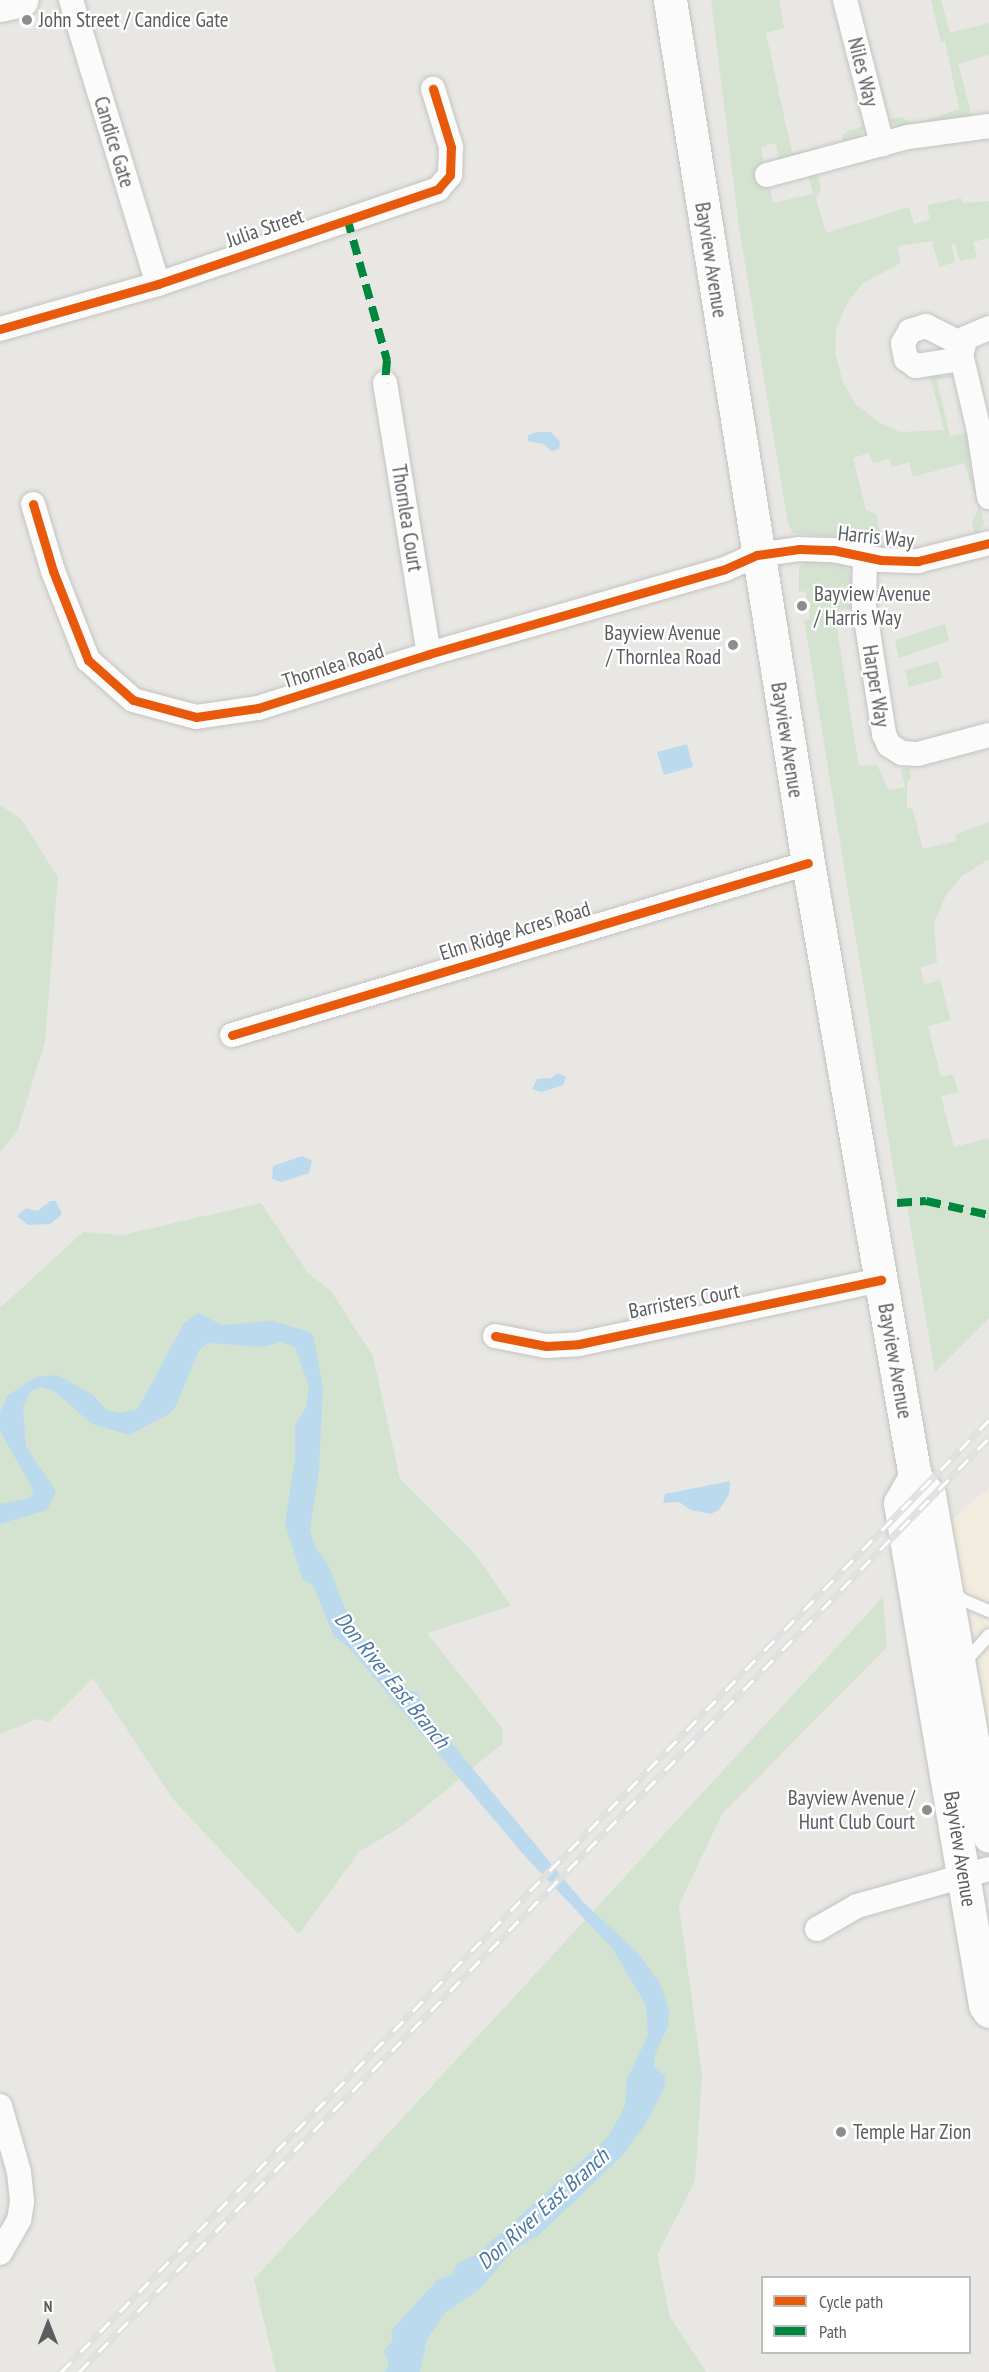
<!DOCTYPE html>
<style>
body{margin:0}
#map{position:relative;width:989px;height:2372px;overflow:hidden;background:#e8e7e3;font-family:"PT Sans Narrow",sans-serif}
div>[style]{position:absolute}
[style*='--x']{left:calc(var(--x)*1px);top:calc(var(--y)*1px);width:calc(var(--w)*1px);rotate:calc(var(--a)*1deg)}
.commercial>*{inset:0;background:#f1ecdd}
.green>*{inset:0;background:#d3e3d0}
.water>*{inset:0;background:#bcdaee}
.roads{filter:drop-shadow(0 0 2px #c3c3c3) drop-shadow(0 0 2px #c3c3c3)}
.lane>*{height:12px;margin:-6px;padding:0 6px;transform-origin:6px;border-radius:6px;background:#fcfbfb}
.street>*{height:24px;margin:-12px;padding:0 12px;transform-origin:12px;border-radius:12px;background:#fcfbfb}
.secondary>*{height:33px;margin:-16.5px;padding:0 16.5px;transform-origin:16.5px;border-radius:16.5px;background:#fcfbfb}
.rail>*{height:7px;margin-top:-3.5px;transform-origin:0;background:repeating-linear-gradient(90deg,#fff 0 14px,#e0e0e0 0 28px);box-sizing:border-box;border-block:2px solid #e0e0e0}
.quiet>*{height:8px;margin-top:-4px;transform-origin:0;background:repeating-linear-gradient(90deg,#00873e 0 15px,transparent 0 23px)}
.cycleway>*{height:9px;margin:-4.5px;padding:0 4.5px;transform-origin:4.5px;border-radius:4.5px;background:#e8590c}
.dots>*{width:16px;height:16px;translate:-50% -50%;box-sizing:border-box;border:3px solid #fff;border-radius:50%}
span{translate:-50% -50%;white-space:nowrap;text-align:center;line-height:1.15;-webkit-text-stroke:4.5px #fff;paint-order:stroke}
.poi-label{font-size:21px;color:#5a5d60}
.left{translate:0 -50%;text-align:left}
.right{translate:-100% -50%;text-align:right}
.street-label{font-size:21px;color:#5a5d60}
.water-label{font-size:22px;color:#4a78a2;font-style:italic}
.legend{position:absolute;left:761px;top:2276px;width:210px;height:78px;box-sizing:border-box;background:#fff;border:2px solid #bdbebf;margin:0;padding:8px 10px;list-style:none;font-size:18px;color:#5a5d60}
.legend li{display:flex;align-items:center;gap:12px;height:30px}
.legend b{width:30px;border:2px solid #bdbebf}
.north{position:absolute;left:18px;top:2294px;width:60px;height:60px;-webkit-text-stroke:4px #fff;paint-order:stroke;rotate:0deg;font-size:16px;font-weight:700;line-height:24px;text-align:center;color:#5a5d60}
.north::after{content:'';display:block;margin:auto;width:21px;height:27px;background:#5a5d60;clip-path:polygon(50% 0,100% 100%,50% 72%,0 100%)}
</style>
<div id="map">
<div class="commercial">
<i style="clip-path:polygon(989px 1488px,989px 1732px,949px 1522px)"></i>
</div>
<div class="green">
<i style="clip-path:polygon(711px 0,779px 0,784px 28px,766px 33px,792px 153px,843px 143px,842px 136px,849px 130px,866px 126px,858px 139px,779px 161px,776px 143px,761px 147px,773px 203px,813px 194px,808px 175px,817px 173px,821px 189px,816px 199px,826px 233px,909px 207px,914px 224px,930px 220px,927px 205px,961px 198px,963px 203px,989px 201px,989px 238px,973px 242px,977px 257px,960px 261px,955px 244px,951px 245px,955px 262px,939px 267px,932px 241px,897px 246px,901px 263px,863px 283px,848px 301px,836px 330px,835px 352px,843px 383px,856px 404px,880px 423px,900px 432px,944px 430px,930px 376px,955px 376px,937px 380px,950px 436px,968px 432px,970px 468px,984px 523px,976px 536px,972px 523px,979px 506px,964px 463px,913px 477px,909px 462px,892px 467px,889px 459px,873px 463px,869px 453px,853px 458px,866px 510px,876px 514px,885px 549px,838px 537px,793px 533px,788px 523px,739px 227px)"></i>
<i style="clip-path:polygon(931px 0,941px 0,950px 33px,989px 23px,989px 55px,958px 64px,973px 120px,900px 128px,888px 120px,900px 117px,915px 124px,959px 109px,945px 41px,941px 42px)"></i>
<i style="clip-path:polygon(809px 560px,842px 563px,851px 573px,854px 608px,834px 611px,859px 766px,877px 765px,889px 790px,905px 787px,901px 769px,909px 767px,911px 778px,907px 782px,907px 808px,912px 808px,923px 849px,956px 841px,955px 835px,989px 822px,989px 859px,962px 876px,946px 895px,934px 924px,937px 963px,920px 967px,924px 984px,940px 980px,951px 1020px,928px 1026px,941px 1077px,953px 1074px,958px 1092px,941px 1096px,954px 1147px,989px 1138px,989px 1318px,935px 1372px,906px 1199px,898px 1198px,804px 620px,810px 619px,805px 591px,799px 592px,799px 567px)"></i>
<i style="clip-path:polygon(945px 624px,949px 641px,899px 658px,895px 640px)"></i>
<i style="clip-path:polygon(938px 661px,943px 678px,909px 687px,905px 670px)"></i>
<i style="clip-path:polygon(0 805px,21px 819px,58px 877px,45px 1042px,17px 1132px,0 1152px)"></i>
<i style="clip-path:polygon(261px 1203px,308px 1273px,331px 1291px,373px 1356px,400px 1479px,475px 1554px,511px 1606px,427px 1633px,503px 1729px,502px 1744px,402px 1826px,359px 1852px,299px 1934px,173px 1799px,93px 1678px,49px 1722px,37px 1719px,0 1734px,0 1308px,83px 1232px,122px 1235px)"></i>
<i style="clip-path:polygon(883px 1597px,887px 1647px,722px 1814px,679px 1905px,702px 2075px,695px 2181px,657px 2255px,670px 2317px,706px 2372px,276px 2372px,254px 2279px)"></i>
</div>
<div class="water">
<i style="clip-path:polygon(537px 432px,551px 432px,560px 442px,559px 449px,552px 451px,543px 444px,528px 441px,528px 435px)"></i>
<i style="clip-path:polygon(687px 744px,693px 767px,664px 775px,657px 752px)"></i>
<i style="clip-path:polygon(558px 1073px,566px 1077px,563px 1085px,541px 1092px,532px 1089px,537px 1079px,551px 1078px)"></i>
<i style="clip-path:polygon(302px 1156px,312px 1161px,309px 1173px,281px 1182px,272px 1179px,273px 1166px)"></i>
<i style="clip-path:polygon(50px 1201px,56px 1201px,62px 1214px,50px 1224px,28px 1225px,17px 1216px,26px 1208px,38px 1211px)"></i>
<i style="clip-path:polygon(198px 1313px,222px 1325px,272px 1321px,310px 1332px,314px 1338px,323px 1388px,319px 1470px,310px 1530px,316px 1549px,328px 1564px,351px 1625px,409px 1690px,419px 1693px,421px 1706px,583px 1902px,638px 1953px,660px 1983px,669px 2010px,668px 2027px,655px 2054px,654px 2066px,665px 2076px,664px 2089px,644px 2126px,621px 2157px,538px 2236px,512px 2251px,482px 2287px,445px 2313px,427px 2339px,420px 2372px,384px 2372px,389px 2365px,384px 2351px,393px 2340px,391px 2331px,438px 2279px,452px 2275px,457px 2263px,476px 2255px,608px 2137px,625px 2106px,627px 2079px,648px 2035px,646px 2005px,612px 1948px,523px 1854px,349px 1648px,333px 1635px,314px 1587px,302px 1578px,285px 1523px,295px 1459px,295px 1426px,306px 1407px,309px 1387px,295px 1347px,280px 1342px,264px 1347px,209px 1343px,199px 1350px,176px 1406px,169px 1414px,129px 1435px,92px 1424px,54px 1391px,41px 1387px,31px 1391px,23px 1406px,26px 1447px,56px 1491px,47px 1510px,0 1524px,0 1504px,28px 1499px,34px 1491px,0 1431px,0 1412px,8px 1395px,36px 1377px,58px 1375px,93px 1395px,107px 1410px,120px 1413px,138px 1409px,184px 1323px)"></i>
<i style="clip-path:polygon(730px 1481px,729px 1494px,720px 1509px,711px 1514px,691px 1510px,679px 1502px,663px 1503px,665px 1494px)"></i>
</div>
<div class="roads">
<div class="lane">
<i style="--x:954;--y:1592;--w:12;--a:42"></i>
<i style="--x:963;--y:1600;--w:28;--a:23"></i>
<i style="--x:963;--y:1664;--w:39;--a:-48"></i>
</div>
<div class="street">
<i style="--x:71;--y:0;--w:297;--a:73"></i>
<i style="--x:845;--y:0;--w:149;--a:75.6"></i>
<i style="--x:767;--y:175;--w:146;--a:-15.1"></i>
<i style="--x:908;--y:137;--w:82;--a:-7.7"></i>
<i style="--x:989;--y:328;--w:25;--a:157"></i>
<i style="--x:966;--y:338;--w:17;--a:107"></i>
<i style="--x:961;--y:354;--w:79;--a:76.8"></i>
<i style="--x:979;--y:431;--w:67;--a:81.4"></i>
<i style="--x:0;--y:329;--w:164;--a:-15.9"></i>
<i style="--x:158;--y:284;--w:296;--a:-18.7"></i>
<i style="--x:438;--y:189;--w:18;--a:-49"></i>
<i style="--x:450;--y:175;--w:28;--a:-88"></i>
<i style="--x:451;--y:147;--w:61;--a:-107.2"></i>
<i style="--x:961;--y:359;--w:46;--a:171.2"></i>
<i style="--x:916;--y:366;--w:12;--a:-145"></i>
<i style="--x:906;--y:359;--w:16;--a:-101"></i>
<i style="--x:903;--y:343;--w:14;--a:-60"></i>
<i style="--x:910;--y:331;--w:17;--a:-17"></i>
<i style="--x:926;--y:326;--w:40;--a:26.6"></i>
<i style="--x:385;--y:383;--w:275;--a:80.8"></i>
<i style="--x:33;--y:504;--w:70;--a:73.4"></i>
<i style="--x:53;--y:571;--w:96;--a:68.5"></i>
<i style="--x:88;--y:660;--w:60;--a:41.6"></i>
<i style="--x:133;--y:700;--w:65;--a:15.1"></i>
<i style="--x:196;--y:717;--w:63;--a:-8.3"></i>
<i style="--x:258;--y:708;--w:179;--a:-17.5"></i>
<i style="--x:429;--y:654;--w:308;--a:-16"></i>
<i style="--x:725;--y:569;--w:35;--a:-24"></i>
<i style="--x:757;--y:555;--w:42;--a:-8.1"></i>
<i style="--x:799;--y:549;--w:34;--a:2"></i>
<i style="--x:833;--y:550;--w:49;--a:11.8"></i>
<i style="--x:881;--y:560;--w:37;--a:2"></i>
<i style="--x:918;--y:561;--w:73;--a:-14.2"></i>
<i style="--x:865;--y:557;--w:49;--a:91.2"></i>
<i style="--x:864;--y:606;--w:130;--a:81.1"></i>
<i style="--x:884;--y:734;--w:12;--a:66"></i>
<i style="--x:889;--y:745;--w:15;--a:32"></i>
<i style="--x:902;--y:753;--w:16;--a:4"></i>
<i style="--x:918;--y:754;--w:73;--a:-15"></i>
<i style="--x:232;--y:1035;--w:601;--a:-16.63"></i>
<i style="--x:495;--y:1336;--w:52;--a:11.1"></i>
<i style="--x:546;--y:1346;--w:33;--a:-3"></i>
<i style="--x:579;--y:1344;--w:309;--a:-12"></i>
<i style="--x:817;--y:1929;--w:46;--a:-29.9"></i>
<i style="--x:857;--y:1906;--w:137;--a:-15.7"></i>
<i style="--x:0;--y:2106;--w:69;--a:73.9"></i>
<i style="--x:19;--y:2172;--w:30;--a:84"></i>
<i style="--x:22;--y:2202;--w:18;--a:99"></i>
<i style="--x:19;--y:2220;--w:38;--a:120"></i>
</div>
<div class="secondary">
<i style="--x:670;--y:0;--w:874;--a:80.91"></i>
<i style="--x:808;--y:863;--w:623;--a:80.11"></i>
<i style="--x:915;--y:1477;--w:23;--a:52"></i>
<i style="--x:929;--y:1495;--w:346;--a:80"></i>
<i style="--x:0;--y:5;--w:22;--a:-13"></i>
<i style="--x:915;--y:1477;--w:30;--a:120"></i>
<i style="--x:900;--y:1503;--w:509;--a:80.39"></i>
<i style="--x:985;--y:2005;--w:7;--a:56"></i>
</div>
</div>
<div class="rail">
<i style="--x:61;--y:2372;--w:1329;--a:-45.73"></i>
<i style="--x:79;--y:2372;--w:1304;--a:-45.75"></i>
</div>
<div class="quiet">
<i style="--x:347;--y:218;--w:148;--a:74.3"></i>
<i style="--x:387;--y:360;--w:23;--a:95"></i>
<i style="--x:897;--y:1203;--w:29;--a:-4"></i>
<i style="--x:926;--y:1201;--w:65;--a:12.5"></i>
</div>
<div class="cycleway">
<i style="--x:0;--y:329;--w:164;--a:-15.9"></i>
<i style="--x:158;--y:284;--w:296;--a:-18.7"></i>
<i style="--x:438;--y:189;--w:18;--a:-49"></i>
<i style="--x:450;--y:175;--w:28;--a:-88"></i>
<i style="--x:451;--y:147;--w:61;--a:-107.2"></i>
<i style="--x:33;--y:504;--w:70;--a:73.4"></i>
<i style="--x:53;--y:571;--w:96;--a:68.5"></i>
<i style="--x:88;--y:660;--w:60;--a:41.6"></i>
<i style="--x:133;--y:700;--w:65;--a:15.1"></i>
<i style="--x:196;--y:717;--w:63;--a:-8.3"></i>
<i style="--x:258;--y:708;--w:179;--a:-17.5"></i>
<i style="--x:429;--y:654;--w:308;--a:-16"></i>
<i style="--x:725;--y:569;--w:35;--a:-24"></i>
<i style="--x:757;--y:555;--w:42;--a:-8.1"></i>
<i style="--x:799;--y:549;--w:34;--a:2"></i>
<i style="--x:833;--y:550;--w:49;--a:11.8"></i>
<i style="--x:881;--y:560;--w:37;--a:2"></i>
<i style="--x:918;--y:561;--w:73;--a:-14.2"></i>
<i style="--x:232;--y:1035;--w:601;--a:-16.63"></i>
<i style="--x:495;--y:1336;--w:52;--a:11.1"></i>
<i style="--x:546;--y:1346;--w:33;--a:-3"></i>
<i style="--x:579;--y:1344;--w:309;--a:-12"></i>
</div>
<div class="dots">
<i style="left:27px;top:20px;background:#8c8d8e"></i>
<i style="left:802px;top:606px;background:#8c8d8e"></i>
<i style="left:733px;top:645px;background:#8c8d8e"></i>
<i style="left:927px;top:1810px;background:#8c8d8e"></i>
<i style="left:841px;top:2132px;background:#8c8d8e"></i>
</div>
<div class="poi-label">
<span class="left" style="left:39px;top:20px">John Street / Candice Gate</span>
<span class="left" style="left:814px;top:606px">Bayview Avenue<br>/ Harris Way</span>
<span class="right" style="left:721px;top:645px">Bayview Avenue<br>/ Thornlea Road</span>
<span class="right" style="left:915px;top:1810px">Bayview Avenue /<br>Hunt Club Court</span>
<span class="left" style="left:853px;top:2132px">Temple Har Zion</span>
</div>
<div class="street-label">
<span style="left:863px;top:72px;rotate:76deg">Niles Way</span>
<span style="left:114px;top:142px;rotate:73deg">Candice Gate</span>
<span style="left:265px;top:228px;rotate:-19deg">Julia Street</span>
<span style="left:711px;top:260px;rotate:81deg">Bayview Avenue</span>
<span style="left:407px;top:518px;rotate:81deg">Thornlea Court</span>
<span style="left:876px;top:537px;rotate:6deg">Harris Way</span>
<span style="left:333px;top:666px;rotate:-18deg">Thornlea Road</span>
<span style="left:876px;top:686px;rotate:81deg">Harper Way</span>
<span style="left:787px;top:740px;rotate:81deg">Bayview Avenue</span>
<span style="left:515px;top:931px;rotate:-17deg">Elm Ridge Acres Road</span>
<span style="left:684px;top:1301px;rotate:-11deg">Barristers Court</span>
<span style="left:895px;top:1361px;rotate:80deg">Bayview Avenue</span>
<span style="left:960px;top:1849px;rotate:81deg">Bayview Avenue</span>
</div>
<div class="water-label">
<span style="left:392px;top:1680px;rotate:51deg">Don River East Branch</span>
<span style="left:543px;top:2209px;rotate:-42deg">Don River East Branch</span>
</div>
<ul class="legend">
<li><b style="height:8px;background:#e8590c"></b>Cycle path</li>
<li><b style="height:8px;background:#00873e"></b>Path</li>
</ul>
<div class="north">N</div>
</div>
